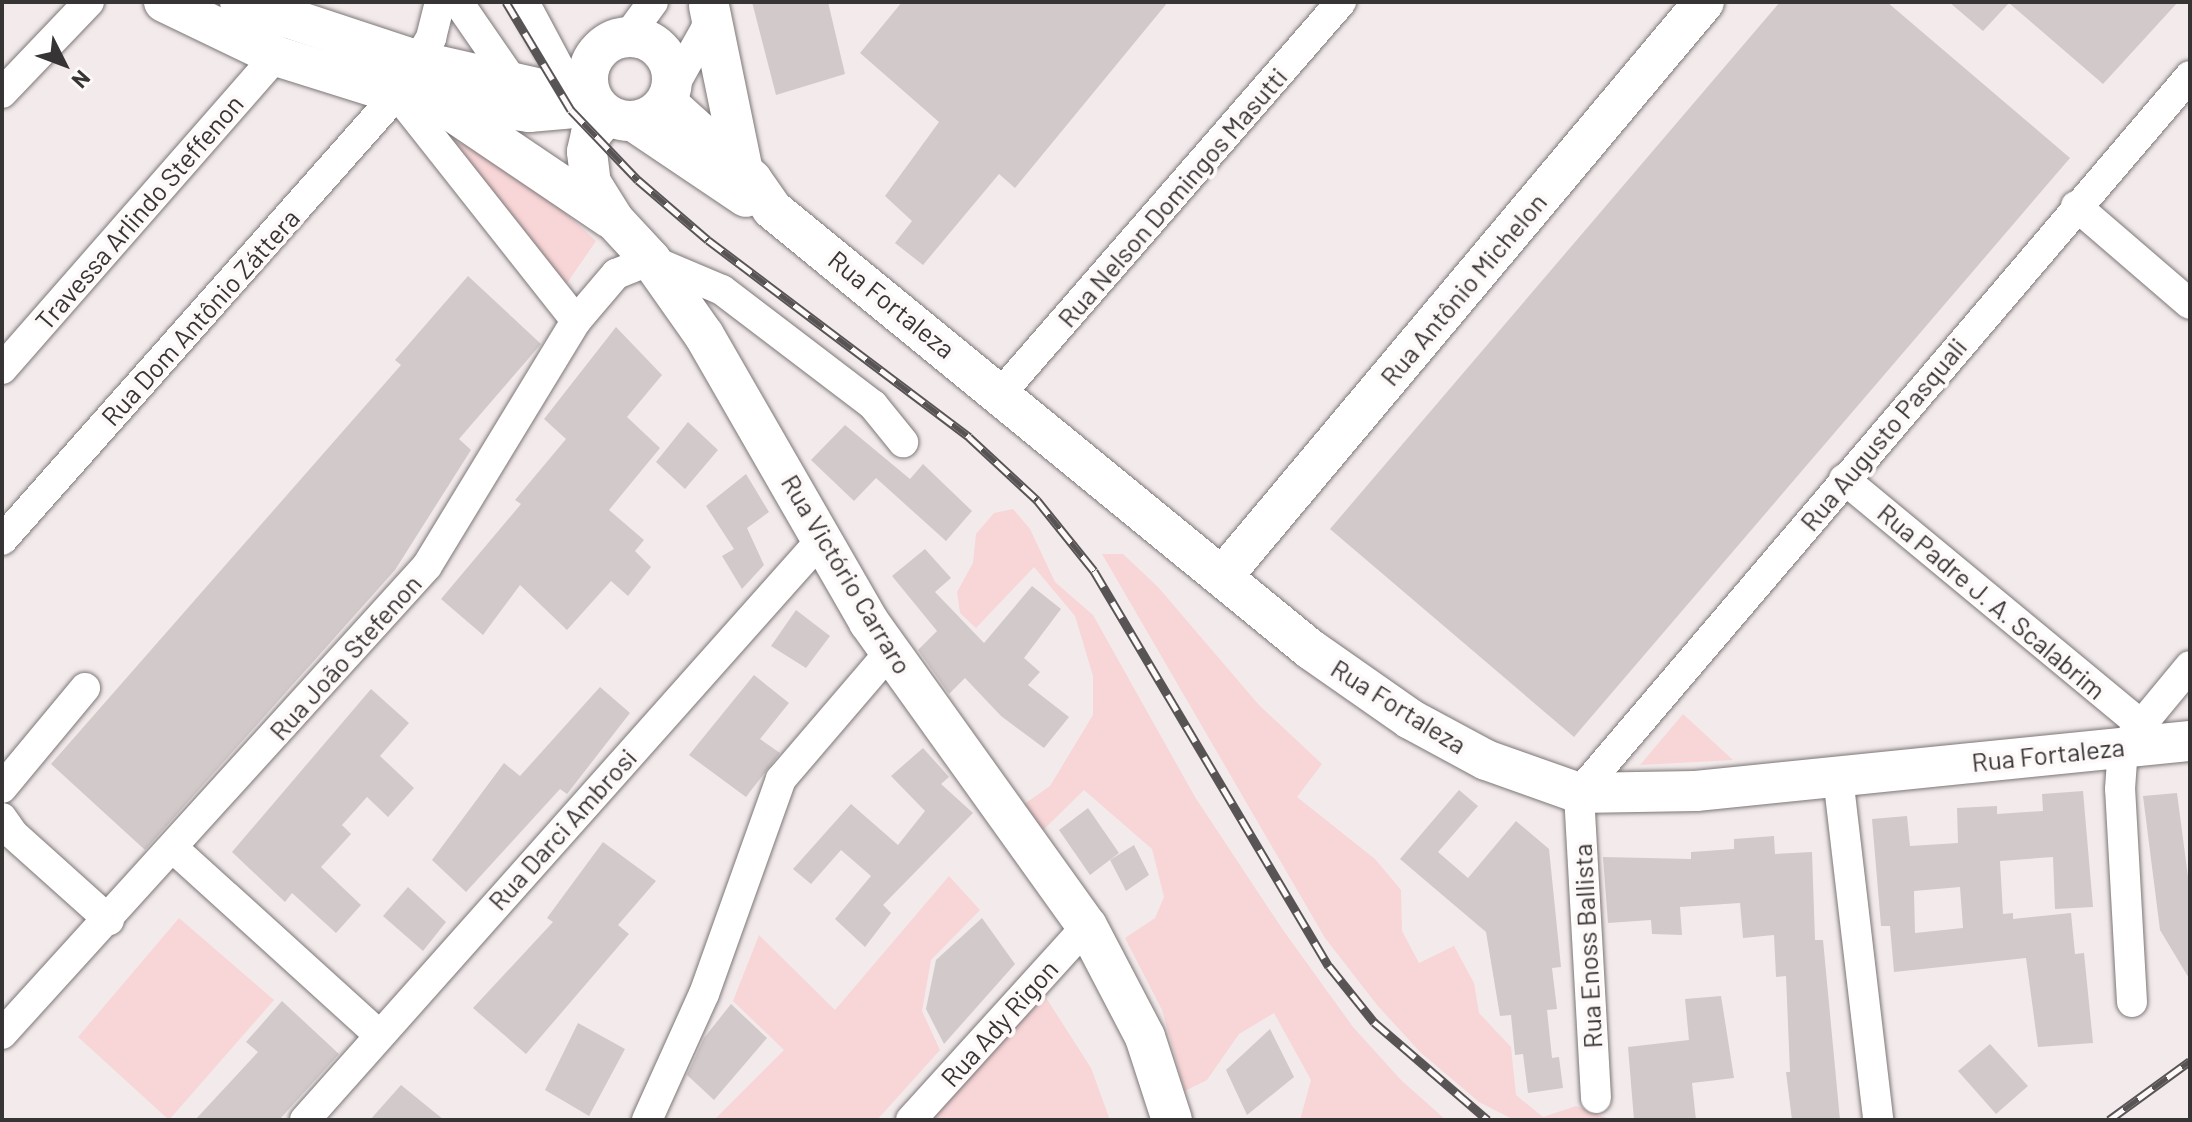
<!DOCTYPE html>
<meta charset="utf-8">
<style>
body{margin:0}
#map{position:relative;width:2192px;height:1122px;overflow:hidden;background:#f3ebeb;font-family:Barlow,sans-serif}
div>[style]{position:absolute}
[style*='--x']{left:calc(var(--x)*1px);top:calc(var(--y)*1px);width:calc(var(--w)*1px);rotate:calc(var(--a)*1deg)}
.green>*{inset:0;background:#f8d5d7}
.building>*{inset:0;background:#d1c9ca}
.roads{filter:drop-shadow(0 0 2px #7d7677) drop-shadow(0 0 2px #7d7677)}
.minor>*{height:30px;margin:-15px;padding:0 15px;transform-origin:15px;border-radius:15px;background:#fff}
.major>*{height:40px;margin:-20px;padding:0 20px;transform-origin:20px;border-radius:20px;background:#fff}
.major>.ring{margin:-20px;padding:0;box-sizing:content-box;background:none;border:40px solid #fff;border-radius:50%}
.rail>*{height:9px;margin-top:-4.5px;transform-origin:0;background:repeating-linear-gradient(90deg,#fef9f9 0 18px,#585455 0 36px);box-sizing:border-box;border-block:2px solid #585455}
span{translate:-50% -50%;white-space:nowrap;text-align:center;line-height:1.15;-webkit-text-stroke:8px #fef9f9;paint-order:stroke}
.street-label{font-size:26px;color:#373435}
.frame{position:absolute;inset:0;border:4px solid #373435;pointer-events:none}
.north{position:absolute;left:24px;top:24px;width:80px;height:80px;-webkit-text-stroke:6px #fef9f9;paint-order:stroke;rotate:132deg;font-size:22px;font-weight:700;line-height:32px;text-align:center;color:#373435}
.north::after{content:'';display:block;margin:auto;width:28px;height:36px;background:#373435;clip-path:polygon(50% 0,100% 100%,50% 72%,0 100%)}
</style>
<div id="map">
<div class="green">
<i style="clip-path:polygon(441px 137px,507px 159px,596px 241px,565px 286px)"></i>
<i style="clip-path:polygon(1013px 509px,1030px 529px,1055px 582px,1093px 615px,1195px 797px,1283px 930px,1353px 1027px,1401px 1080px,1446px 1120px,1300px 1120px,1311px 1080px,1274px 1013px,1239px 1034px,1207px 1080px,1185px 1091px,1162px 1010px,1125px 938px,1155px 918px,1164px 897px,1152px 849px,1084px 790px,1038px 835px,1020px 807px,1050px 786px,1093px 715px,1093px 676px,1075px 616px,1034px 567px,976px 628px,960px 613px,957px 592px,973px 563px,976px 534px,994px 513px)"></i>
<i style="clip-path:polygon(1102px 554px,1123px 554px,1158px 587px,1259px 705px,1322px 764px,1297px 797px,1375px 859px,1401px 890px,1402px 931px,1419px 963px,1454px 946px,1474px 983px,1479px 1013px,1511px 1047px,1516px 1095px,1543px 1117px,1576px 1106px,1612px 1120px,1514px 1120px,1479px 1102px,1420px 1052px,1377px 1005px,1325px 938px)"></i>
<i style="clip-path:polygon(1683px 714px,1733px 760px,1640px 765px)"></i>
<i style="clip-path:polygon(949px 876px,980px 910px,931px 960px,922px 1011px,940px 1050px,877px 1120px,714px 1120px,784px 1050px,733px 1001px,759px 935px,835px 1010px)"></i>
<i style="clip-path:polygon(179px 918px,274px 1000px,169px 1120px,78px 1037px)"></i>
<i style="clip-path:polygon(1045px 996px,1091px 1068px,1110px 1120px,930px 1120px)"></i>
</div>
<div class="building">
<i style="clip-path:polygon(752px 2px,828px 2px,845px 74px,776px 95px)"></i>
<i style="clip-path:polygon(902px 2px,1168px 2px,1015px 188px,999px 174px,923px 265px,895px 243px,912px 221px,885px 196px,939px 122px,860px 53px)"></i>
<i style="clip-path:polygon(1780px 2px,1887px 2px,2070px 158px,1574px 737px,1330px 529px)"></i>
<i style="clip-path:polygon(1949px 2px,2178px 2px,2103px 84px,2009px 3px,1983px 31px)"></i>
<i style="clip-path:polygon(468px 276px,541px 344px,459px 439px,471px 450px,395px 570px,145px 850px,51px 764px,401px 365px,395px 360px)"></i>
<i style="clip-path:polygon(616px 327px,662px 375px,627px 417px,660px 448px,609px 510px,644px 540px,635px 551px,651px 567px,628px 596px,611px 581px,567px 630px,520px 585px,483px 635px,441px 599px,521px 504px,515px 500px,566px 439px,544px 419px)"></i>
<i style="clip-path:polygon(688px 422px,718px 450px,685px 489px,656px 462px)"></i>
<i style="clip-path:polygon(845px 425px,910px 479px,923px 464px,972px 511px,946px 541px,876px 478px,854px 501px,811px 460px)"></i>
<i style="clip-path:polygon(746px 474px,769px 512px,747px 528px,764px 565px,742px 589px,722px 556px,734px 549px,706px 506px)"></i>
<i style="clip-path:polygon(925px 549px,951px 578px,935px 592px,984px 643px,1032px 586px,1061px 609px,1024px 658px,1040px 672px,1028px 685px,1069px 717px,1044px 748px,1001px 716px,965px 678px,949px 694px,918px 650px,937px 631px,892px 576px)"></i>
<i style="clip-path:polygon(796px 610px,830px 636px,806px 668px,771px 646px)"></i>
<i style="clip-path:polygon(754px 675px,789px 703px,760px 739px,780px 753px,746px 797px,689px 755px)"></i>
<i style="clip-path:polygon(600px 687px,630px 713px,567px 794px,560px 789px,466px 892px,432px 860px,504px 763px,520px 776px)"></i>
<i style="clip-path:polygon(371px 689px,409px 723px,380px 756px,414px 788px,388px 817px,367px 797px,342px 825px,351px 834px,321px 867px,361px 905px,336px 933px,292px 893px,285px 902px,232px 852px)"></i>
<i style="clip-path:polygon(923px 748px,949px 777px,941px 784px,973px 813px,883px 905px,891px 913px,865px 947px,835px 919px,871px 876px,841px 850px,811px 884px,793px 869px,851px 804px,898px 845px,925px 811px,891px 776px)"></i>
<i style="clip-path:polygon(1459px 790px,1478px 806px,1438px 852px,1468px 878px,1516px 821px,1549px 849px,1561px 967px,1552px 968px,1557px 1009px,1547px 1010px,1552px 1058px,1559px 1057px,1563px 1088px,1528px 1093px,1523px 1054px,1515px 1055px,1511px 1015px,1500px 1016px,1486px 932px,1400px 859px)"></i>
<i style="clip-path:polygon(evenodd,2083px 791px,2093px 907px,2055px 909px,2053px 857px,2000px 861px,2003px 914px,2013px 913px,2013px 919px,2071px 913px,2075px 954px,2084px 953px,2093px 1043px,2038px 1047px,2026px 958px,1894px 972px,1890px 926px,1881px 926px,1872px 819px,1907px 816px,1910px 846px,1958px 843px,1957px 808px,1997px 806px,1997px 814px,2043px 811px,2042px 794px,2083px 791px,1960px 887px,1963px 928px,1915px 933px,1914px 891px,1960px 887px)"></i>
<i style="clip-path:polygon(2177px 793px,2190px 892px,2190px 980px,2160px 930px,2143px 796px)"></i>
<i style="clip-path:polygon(1088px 808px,1119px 853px,1090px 875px,1059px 830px)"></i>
<i style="clip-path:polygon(1774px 836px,1775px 854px,1812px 852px,1815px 940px,1823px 940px,1840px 1120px,1792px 1120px,1786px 1072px,1790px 1072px,1786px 976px,1776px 977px,1774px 935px,1743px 938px,1740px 903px,1680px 907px,1682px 935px,1652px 934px,1651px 920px,1608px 923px,1603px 857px,1691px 859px,1691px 852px,1734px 849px,1734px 839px)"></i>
<i style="clip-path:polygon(603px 842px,656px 881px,618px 925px,629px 934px,526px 1054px,473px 1008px,553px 922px,547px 918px)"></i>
<i style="clip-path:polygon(1134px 845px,1149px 875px,1126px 891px,1110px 860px)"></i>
<i style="clip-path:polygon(408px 887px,446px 922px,423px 951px,383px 916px)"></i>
<i style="clip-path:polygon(982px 918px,1015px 964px,944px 1044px,926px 1009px,936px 960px)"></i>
<i style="clip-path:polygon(1721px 996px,1734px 1078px,1692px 1083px,1696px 1120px,1634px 1120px,1628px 1047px,1689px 1040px,1685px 999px)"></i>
<i style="clip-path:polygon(282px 1001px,339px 1054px,279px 1120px,195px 1120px,258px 1052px,246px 1042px)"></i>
<i style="clip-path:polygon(731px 1004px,767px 1038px,714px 1100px,687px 1075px,704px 1038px)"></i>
<i style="clip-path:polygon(578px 1023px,625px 1049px,589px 1116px,545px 1090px)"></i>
<i style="clip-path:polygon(1270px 1029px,1294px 1077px,1247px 1115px,1226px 1070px)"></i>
<i style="clip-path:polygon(1990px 1044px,2028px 1086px,1996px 1114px,1958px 1071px)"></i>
<i style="clip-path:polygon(401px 1085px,444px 1120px,370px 1120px)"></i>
</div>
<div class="roads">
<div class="minor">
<i style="--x:458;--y:2;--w:106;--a:55.4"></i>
<i style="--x:524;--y:2;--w:98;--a:61.9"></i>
<i style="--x:628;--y:36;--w:42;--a:-53.7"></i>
<i style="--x:672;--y:89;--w:69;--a:-60.5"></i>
<i style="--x:706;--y:29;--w:20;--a:-81"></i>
<i style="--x:2;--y:93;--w:126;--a:-46.3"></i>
<i style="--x:397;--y:94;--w:289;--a:51.7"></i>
<i style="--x:2076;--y:206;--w:150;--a:40.7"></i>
<i style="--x:2;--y:369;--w:416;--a:-48.8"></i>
<i style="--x:1002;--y:392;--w:517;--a:-49"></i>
<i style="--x:1844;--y:479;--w:384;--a:39.6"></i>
<i style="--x:2;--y:540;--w:596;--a:-48.47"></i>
<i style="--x:397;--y:94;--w:66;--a:-58.7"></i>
<i style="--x:431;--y:38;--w:37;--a:-76"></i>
<i style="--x:1838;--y:777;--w:345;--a:83.3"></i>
<i style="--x:2;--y:788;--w:130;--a:-50.3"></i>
<i style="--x:2;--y:818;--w:19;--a:55"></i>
<i style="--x:13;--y:834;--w:129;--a:41.9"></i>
<i style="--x:173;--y:848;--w:277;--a:42.2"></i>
<i style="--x:2132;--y:1002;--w:213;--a:-93.2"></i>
<i style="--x:2120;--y:789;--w:42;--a:-85.9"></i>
<i style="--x:2123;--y:747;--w:105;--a:-50.4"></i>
<i style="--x:2;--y:1034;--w:632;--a:-47.76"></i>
<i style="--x:427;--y:566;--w:287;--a:-58.7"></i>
<i style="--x:576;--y:321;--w:62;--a:-49.6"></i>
<i style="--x:616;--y:274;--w:38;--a:-22"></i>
<i style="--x:651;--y:260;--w:77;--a:22.9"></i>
<i style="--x:722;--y:290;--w:190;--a:37.3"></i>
<i style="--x:873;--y:405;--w:48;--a:51"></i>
<i style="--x:1596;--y:1098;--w:305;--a:-93.2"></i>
<i style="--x:1579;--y:793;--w:942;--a:-49.56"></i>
<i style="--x:305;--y:1120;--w:778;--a:-48.34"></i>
<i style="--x:647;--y:1120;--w:138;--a:-65.7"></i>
<i style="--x:704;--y:994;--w:228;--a:-70.3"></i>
<i style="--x:781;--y:779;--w:167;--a:-49.4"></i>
<i style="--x:911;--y:1120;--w:262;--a:-47.8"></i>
</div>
<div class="major">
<i style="--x:164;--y:2;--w:124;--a:25.7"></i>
<i style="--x:276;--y:56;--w:127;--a:17.4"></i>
<i style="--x:397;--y:94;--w:133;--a:7.8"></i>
<i style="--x:529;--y:112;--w:68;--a:-5"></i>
<i style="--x:240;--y:2;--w:188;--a:18.3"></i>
<i style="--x:418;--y:61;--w:126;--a:12.8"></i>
<i style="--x:709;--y:6;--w:168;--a:78.4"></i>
<i class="ring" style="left:588px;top:37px;width:44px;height:44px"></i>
<i style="--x:666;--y:102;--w:116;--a:42.2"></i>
<i style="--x:752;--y:180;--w:35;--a:55"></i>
<i style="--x:772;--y:209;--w:695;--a:39.28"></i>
<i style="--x:1310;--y:649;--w:122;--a:35"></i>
<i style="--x:1410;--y:719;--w:86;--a:28.3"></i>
<i style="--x:1486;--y:760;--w:99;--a:19.5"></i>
<i style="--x:1579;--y:793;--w:117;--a:-1"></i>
<i style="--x:1696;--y:791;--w:497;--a:-5.8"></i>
<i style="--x:441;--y:104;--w:204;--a:34"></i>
<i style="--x:607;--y:115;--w:25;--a:130"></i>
<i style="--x:591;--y:134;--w:18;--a:103"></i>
<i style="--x:587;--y:152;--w:31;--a:83"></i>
<i style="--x:591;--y:183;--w:44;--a:58.1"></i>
<i style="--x:614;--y:220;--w:54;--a:47.2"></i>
<i style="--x:651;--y:260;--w:92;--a:54.8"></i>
<i style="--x:704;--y:335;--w:331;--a:60.1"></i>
<i style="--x:869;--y:622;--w:374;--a:54.4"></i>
<i style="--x:1087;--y:926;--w:125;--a:62.4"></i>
<i style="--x:1145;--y:1037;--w:87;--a:72"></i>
<i style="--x:633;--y:121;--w:136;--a:33.9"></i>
<i style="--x:1222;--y:577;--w:750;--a:-50.03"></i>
</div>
</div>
<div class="rail">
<i style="--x:506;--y:2;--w:126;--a:59"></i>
<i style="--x:571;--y:110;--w:97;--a:46.3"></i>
<i style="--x:638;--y:180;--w:92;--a:40.6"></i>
<i style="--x:708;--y:240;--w:327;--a:37"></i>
<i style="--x:969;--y:437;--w:93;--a:42.8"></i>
<i style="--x:1037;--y:500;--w:91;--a:51.2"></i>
<i style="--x:1094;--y:571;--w:460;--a:59.3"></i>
<i style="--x:1329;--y:966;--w:72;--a:51.2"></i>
<i style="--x:1374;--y:1022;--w:150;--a:40.7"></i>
<i style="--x:2109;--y:1120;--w:100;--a:-36.1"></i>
</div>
<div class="street-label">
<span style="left:1172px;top:197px;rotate:-49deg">Rua Nelson Domingos Masutti</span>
<span style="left:139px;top:212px;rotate:-49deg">Travessa Arlindo Steffenon</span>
<span style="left:1463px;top:289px;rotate:-50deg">Rua Antônio Michelon</span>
<span style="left:892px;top:304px;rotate:39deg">Rua Fortaleza</span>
<span style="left:200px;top:317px;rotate:-48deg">Rua Dom Antônio Záttera</span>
<span style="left:1883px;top:434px;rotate:-50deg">Rua Augusto Pasquali</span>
<span style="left:847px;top:574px;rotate:59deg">Rua Victório Carraro</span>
<span style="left:1992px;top:601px;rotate:40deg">Rua Padre J. A. Scalabrim</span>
<span style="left:345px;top:657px;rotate:-48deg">Rua João Stefenon</span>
<span style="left:1399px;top:706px;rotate:32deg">Rua Fortaleza</span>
<span style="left:2048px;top:754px;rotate:-6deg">Rua Fortaleza</span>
<span style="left:562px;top:829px;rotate:-48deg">Rua Darci Ambrosi</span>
<span style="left:1587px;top:946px;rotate:-93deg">Rua Enoss Ballista</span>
<span style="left:999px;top:1023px;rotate:-48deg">Rua Ady Rigon</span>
</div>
<div class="frame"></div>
<div class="north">N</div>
</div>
